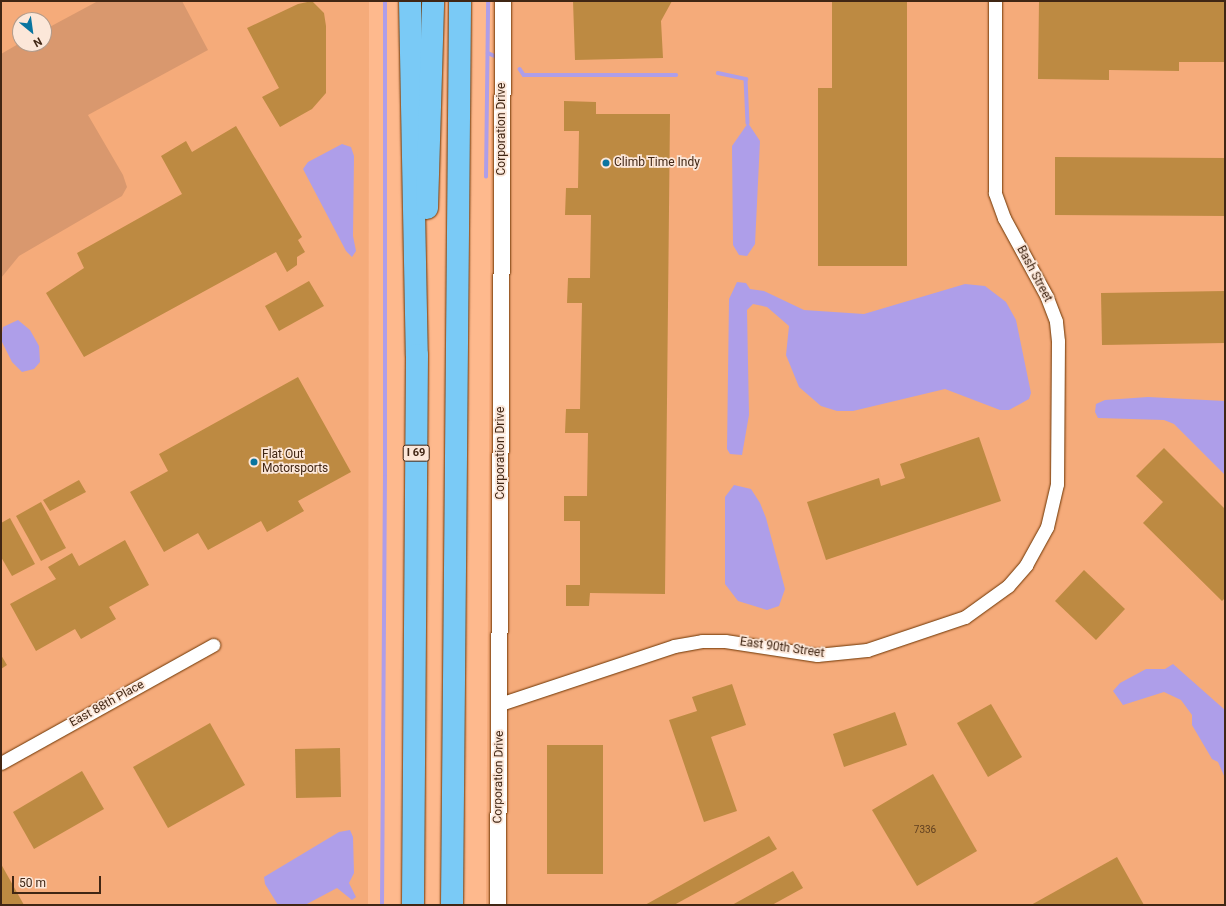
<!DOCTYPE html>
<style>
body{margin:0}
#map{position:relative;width:1226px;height:906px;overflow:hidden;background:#feb98d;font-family:Roboto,sans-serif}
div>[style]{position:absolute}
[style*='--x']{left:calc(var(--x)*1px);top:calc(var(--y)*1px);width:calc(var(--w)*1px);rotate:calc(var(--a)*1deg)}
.built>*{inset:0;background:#f5ab7a}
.green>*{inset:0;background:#d9986e}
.water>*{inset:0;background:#ae9ee9}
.stream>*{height:3.5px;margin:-1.75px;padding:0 1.75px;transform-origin:1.75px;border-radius:1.75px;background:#ae9ee9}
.building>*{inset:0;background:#bd8a42}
.roads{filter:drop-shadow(0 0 1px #6d3401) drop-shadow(0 0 1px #6d3401)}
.minor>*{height:13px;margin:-6.5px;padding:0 6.5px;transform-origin:6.5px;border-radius:6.5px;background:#fff}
.tertiary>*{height:16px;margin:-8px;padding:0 8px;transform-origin:8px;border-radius:8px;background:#fff}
.motorway>*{height:22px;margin:-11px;padding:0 11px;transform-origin:11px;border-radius:11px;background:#7acaf6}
.dots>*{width:11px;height:11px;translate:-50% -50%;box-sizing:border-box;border:2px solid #fce7d9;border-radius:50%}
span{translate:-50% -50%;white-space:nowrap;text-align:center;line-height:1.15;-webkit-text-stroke:3.5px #fce7d9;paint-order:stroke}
.number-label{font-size:10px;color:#5f3f20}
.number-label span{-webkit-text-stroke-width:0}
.shield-label span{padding:1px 3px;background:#fce7d9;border:1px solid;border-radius:3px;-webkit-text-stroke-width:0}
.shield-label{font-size:11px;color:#402614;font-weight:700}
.street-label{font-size:12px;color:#402614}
.poi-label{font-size:12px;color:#402614}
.left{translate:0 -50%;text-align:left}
.frame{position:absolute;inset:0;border:2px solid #402614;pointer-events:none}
.north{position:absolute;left:12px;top:12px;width:40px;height:40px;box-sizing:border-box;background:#fce7d9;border:1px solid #b19a8a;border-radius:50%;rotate:151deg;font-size:11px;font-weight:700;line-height:16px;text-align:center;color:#402614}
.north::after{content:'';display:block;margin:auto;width:14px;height:18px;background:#0a75a0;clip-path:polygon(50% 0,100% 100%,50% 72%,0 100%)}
.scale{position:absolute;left:12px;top:876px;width:89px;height:18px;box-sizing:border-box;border:2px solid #402614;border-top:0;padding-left:5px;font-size:12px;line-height:14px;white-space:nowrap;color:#402614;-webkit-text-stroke:3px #fce7d9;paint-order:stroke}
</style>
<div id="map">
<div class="built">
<i style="clip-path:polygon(evenodd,1px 1px,369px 1px,368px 905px,1px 905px,1px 1px,20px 20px,44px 20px,44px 44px,20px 44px,20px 20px)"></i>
<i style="clip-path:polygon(492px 1px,1225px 1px,1225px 905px,486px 905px)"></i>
</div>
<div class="green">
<i style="clip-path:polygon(98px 1px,182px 1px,208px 50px,88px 115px,123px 175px,127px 187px,122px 196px,19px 256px,1px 278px,1px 54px,20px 43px,44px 44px,44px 30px)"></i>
</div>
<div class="water">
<i style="clip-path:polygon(748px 123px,760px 141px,755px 244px,747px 256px,739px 255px,733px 245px,732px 146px)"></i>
<i style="clip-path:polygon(342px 144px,351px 147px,354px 156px,353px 236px,356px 251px,352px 257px,346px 251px,303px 169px,308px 162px)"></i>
<i style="clip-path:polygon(737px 282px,746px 283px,750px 289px,764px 291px,804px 310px,864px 314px,965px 284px,985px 286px,1006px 302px,1016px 320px,1031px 393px,1029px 399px,1009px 410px,1000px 410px,945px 389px,853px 411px,837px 411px,821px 406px,799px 387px,786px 355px,789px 326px,767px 307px,753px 304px,747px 310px,749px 415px,742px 455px,730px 454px,727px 449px,729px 299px)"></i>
<i style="clip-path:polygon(18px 320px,30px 330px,39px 346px,40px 362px,34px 369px,22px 372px,12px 362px,1px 340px,3px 327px)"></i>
<i style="clip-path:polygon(1148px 397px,1225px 401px,1225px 475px,1174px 424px,1164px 420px,1098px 418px,1095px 412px,1096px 404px,1105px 400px)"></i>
<i style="clip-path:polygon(734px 485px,751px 489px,760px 503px,766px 518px,785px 589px,779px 606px,767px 610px,738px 601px,725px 584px,725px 497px)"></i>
<i style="clip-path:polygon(1173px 664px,1225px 710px,1225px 778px,1218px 762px,1212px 759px,1192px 725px,1192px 715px,1181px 700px,1164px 692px,1123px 705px,1113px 691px,1120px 683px,1146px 669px,1165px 669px)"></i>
<i style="clip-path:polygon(350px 830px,353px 837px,354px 873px,349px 883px,356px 897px,352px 900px,337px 888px,305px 905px,278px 905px,265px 884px,264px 877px,339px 832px)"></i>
</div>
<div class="stream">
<i style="--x:488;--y:53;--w:8;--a:23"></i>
<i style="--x:520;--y:69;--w:7;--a:56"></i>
<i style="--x:524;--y:75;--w:152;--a:0"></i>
<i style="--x:718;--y:73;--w:29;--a:12"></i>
<i style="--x:746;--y:79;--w:44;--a:87.4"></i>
<i style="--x:486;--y:177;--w:176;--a:-89.3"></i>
<i style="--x:382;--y:905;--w:431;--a:-89.6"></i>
<i style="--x:385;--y:474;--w:473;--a:-90"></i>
</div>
<div class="building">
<i style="clip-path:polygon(312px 1px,324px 13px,326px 26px,326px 93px,312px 109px,280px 127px,262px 97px,279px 88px,247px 28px,298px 4px)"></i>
<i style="clip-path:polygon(573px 1px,672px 1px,661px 21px,663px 58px,575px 60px)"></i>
<i style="clip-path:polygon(832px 1px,907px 1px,907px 266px,818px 266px,818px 88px,832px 88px)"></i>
<i style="clip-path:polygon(1039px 1px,1225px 1px,1225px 62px,1179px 62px,1179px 71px,1109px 70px,1109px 80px,1038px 79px)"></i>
<i style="clip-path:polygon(564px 101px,596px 102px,596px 114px,670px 114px,665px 594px,590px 593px,589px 606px,566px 606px,566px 585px,580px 585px,580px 521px,564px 521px,564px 496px,587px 496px,588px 433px,565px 433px,566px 409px,580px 409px,582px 303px,567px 303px,568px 278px,590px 278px,591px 215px,565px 215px,566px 188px,578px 188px,579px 131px,564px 131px)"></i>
<i style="clip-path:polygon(236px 126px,302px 237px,298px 240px,305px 252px,297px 257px,297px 265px,287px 272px,276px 252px,84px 357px,46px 293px,84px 268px,77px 253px,182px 194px,161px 156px,186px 141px,192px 152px)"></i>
<i style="clip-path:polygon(1055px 157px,1225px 158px,1225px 216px,1055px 215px)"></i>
<i style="clip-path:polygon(309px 281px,324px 306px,279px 331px,265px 306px)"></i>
<i style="clip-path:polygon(1225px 291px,1225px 343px,1102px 345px,1101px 293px)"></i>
<i style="clip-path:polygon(298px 377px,351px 472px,298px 501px,304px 511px,267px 532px,261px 521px,208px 550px,198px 533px,164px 552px,130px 492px,168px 471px,159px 454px)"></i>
<i style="clip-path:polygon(979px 437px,1001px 501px,826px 560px,807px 502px,879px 478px,881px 486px,905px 478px,900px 464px)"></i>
<i style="clip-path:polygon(1164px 448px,1225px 509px,1225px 598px,1222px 601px,1143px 523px,1163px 502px,1136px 476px)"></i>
<i style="clip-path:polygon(79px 480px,86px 492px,50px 511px,43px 500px)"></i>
<i style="clip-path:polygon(41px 502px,66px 548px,41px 561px,16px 516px)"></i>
<i style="clip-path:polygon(10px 518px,35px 564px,12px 576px,1px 557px,1px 523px)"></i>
<i style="clip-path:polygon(125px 540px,149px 585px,109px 607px,116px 619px,81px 639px,75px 629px,36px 651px,10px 604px,56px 579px,48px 567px,72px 553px,79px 566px)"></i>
<i style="clip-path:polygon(1084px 570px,1125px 609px,1096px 640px,1055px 601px)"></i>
<i style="clip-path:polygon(1px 655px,7px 665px,1px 669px)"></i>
<i style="clip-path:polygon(732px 684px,746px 725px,711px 737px,737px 811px,704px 822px,669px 720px,697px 711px,692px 697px)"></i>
<i style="clip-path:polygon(991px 704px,1022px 757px,988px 777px,957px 723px)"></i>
<i style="clip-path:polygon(895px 712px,907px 745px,844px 767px,833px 734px)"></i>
<i style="clip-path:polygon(210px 723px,245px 785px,168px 828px,133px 767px)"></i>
<i style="clip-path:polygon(547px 745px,603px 745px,603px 874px,547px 874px)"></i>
<i style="clip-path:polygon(340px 748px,341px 797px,296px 798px,295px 749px)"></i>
<i style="clip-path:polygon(82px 771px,104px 809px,34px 849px,13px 812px)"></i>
<i style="clip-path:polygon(933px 774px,977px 851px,917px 886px,872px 810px)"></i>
<i style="clip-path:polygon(769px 836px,777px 849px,674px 905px,645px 905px)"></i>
<i style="clip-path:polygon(1117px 857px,1144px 905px,1031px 905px)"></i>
<i style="clip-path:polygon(1px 864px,24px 905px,1px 905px)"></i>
<i style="clip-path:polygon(793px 871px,803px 888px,772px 905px,732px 905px)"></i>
</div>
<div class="roads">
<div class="minor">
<i style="--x:500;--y:704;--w:183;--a:-18.4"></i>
<i style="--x:674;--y:646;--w:28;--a:-10"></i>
<i style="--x:702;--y:641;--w:23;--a:0"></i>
<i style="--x:725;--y:641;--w:93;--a:8.7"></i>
<i style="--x:817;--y:655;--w:50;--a:-5.7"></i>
<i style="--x:867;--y:650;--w:103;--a:-18.6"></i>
<i style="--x:965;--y:617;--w:53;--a:-35.8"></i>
<i style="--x:1008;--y:586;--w:28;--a:-49"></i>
<i style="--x:1026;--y:565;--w:43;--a:-61.1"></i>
<i style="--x:1047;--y:527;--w:44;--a:-76.9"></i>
<i style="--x:1057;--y:484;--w:143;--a:-89.6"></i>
<i style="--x:1058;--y:341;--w:20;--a:-96"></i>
<i style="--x:1056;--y:321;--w:26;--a:-111"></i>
<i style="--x:1047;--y:297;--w:90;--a:-118.6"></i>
<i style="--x:1004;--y:218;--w:27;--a:-110"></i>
<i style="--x:995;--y:193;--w:192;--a:-90"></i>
<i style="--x:1;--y:763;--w:243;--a:-29.1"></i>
</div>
<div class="tertiary">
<i style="--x:498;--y:905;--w:904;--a:-89.68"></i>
</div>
<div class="motorway">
<i style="--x:410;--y:1;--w:354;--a:88.9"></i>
<i style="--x:417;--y:355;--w:550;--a:90.42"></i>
<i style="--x:427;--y:208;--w:207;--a:-88.3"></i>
<i style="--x:452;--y:905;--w:904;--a:-89.49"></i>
</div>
</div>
<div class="dots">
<i style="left:606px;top:163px;background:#0a75a0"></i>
<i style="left:254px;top:462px;background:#0a75a0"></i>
</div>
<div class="number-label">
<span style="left:925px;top:830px">7336</span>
</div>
<div class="shield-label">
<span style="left:416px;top:453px">I 69</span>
</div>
<div class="street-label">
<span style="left:502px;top:129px;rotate:-90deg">Corporation Drive</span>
<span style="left:1034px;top:274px;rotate:62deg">Bash Street</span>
<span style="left:501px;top:453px;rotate:-90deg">Corporation Drive</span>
<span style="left:782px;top:648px;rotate:8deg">East 90th Street</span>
<span style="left:107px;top:704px;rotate:-29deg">East 88th Place</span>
<span style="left:499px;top:777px;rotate:-89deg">Corporation Drive</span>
</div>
<div class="poi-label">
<span class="left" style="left:614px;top:163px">Climb Time Indy</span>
<span class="left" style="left:262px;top:462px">Flat Out<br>Motorsports</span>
</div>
<div class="frame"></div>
<div class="north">N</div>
<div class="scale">50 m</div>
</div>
